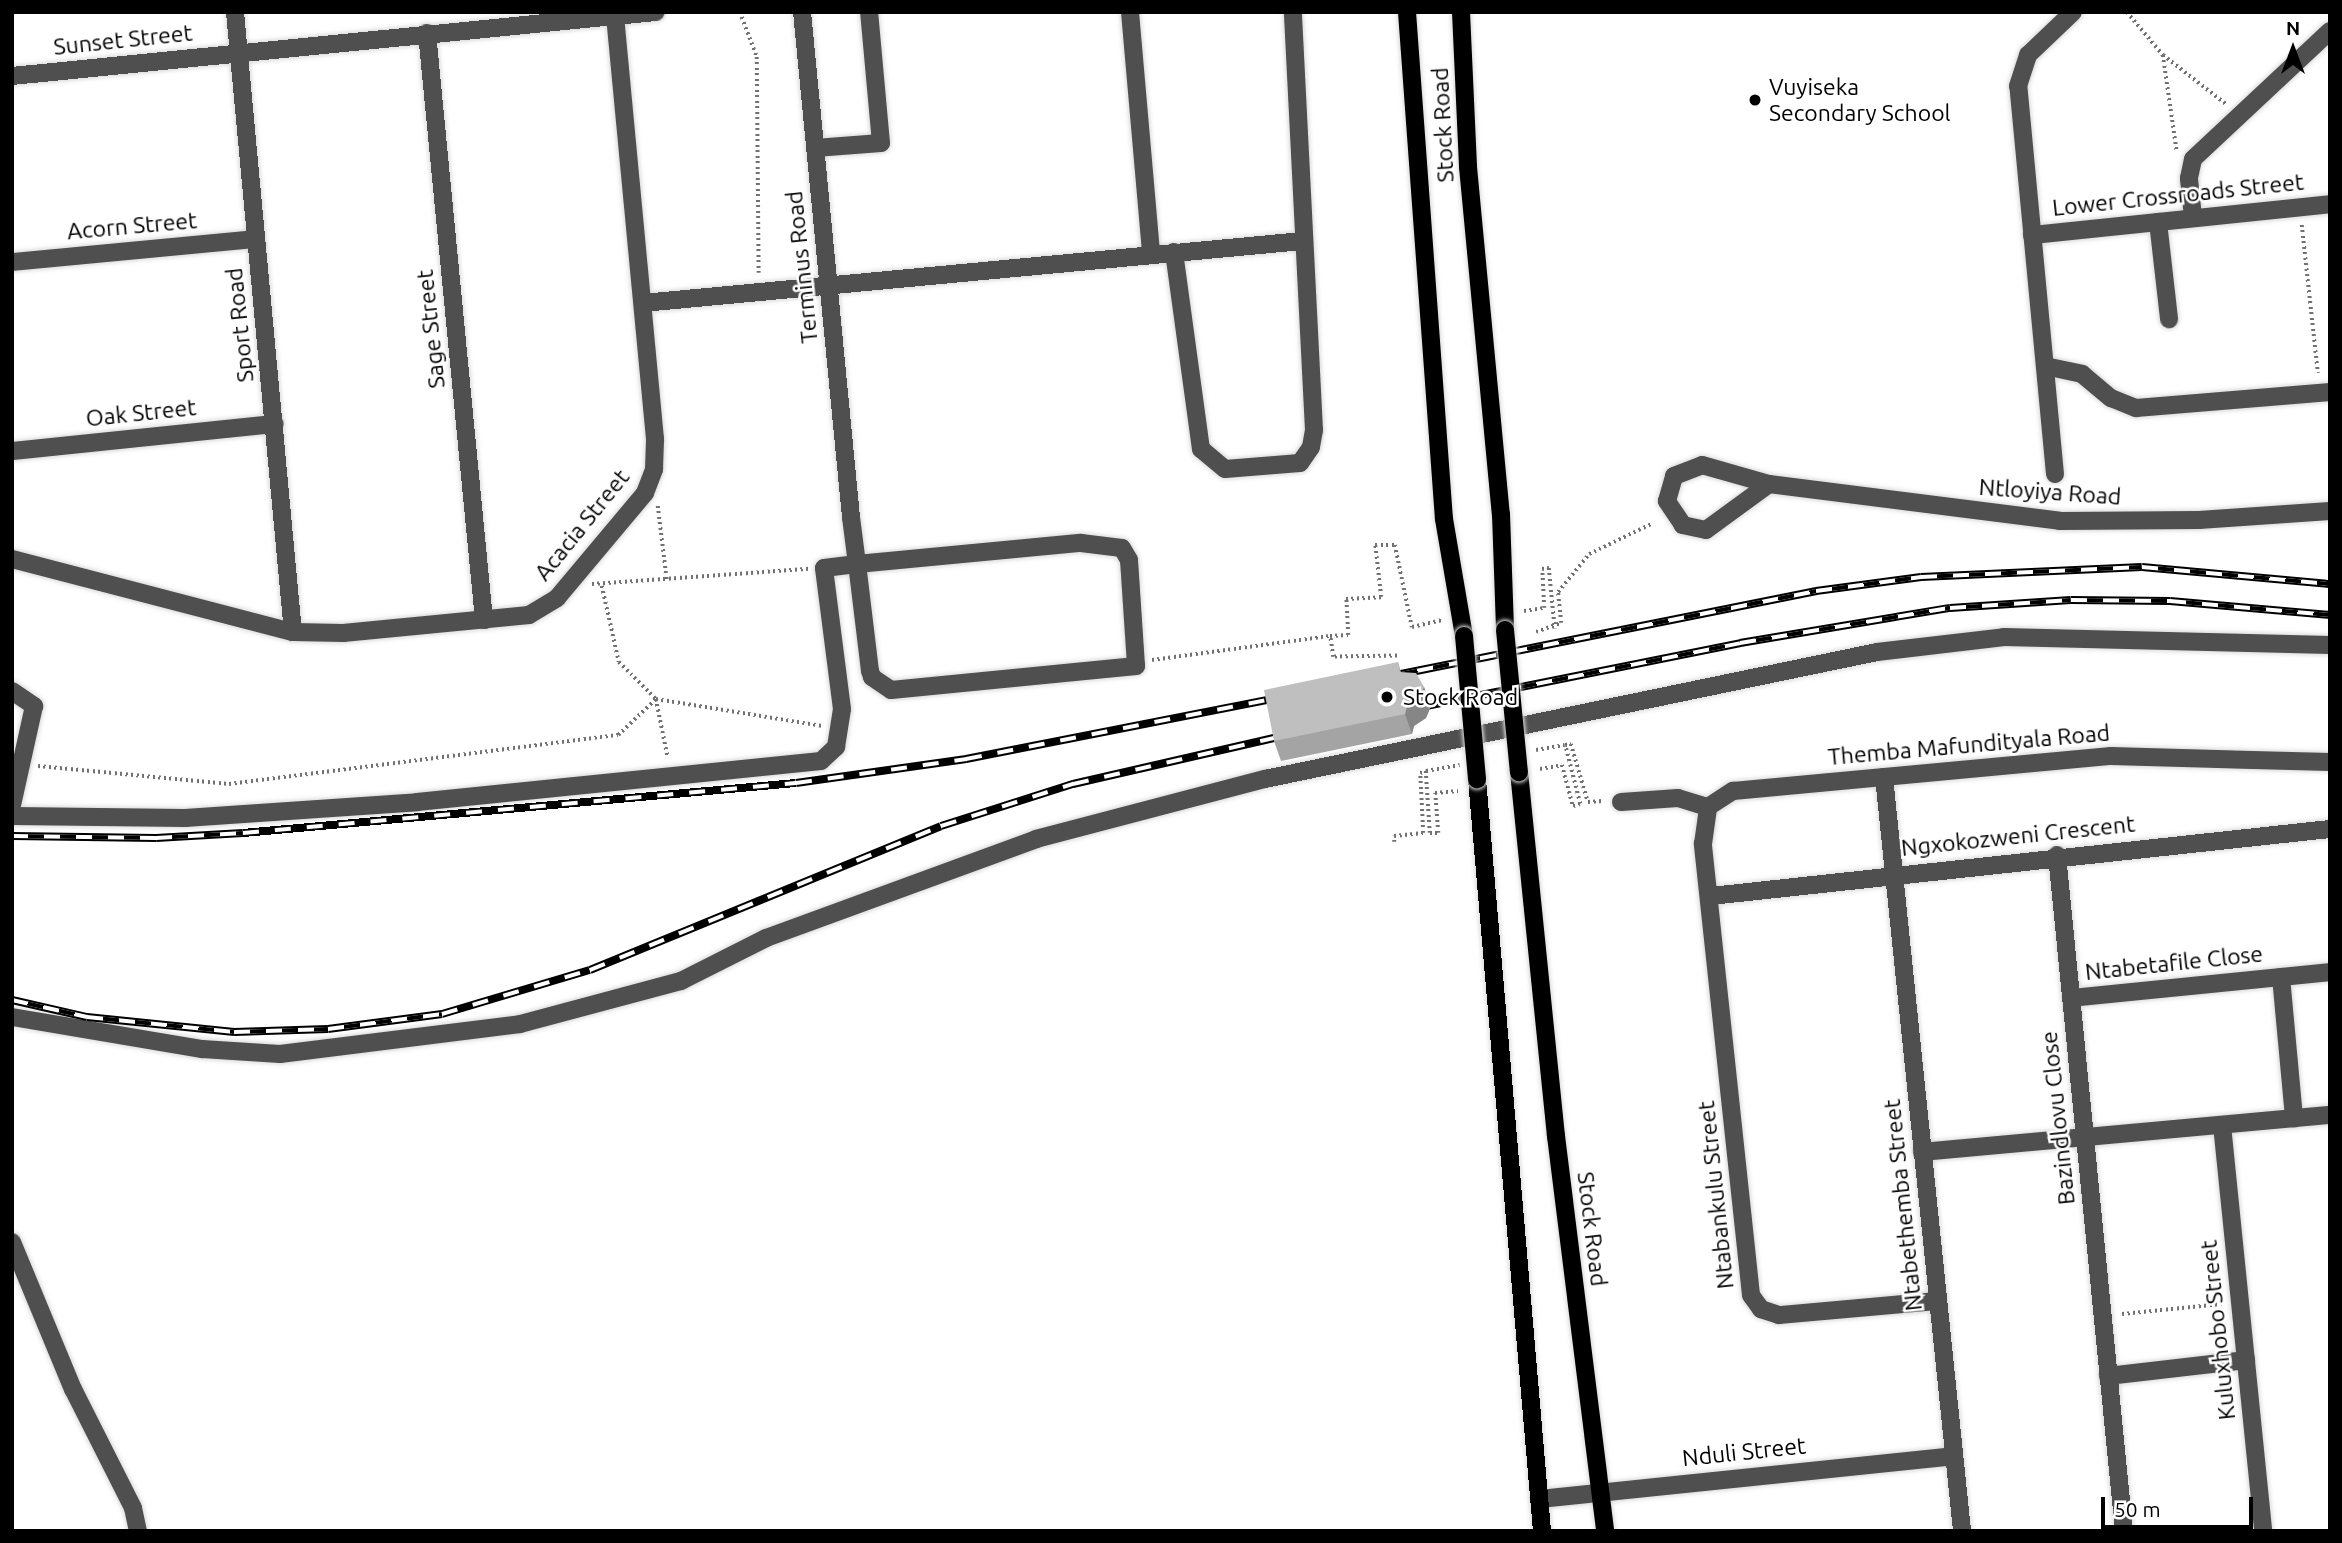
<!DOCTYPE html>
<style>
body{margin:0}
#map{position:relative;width:2342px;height:1543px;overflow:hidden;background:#fff;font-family:Ubuntu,sans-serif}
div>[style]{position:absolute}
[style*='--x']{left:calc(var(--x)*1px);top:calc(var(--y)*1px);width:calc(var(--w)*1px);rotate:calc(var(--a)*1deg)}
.path>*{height:3.5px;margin-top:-1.75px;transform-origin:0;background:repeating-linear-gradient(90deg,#717171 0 2px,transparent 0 5.5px)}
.roads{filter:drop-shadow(0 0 2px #dbdbdb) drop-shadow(0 0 2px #dbdbdb)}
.minor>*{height:18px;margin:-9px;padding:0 9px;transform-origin:9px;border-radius:9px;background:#4f4f4f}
.major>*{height:18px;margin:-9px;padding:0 9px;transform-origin:9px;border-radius:9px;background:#000}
.rail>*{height:8px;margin-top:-4px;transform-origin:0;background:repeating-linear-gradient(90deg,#fff 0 16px,#000 0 32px);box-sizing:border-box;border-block:2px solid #000}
.bridges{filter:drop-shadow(0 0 2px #dbdbdb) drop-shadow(0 0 2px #dbdbdb)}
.major-bridge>*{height:18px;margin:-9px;padding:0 9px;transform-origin:9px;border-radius:9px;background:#000}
.wall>*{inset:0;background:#a4a4a4}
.shaded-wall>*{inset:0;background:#868686}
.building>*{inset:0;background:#bfbfbf}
.dots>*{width:19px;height:19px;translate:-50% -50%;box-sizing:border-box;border:4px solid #fff;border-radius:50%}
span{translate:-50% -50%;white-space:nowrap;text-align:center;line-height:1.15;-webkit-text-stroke:5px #fff;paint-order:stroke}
.street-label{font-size:23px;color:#000}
.poi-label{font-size:23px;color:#000}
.left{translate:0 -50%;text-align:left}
.frame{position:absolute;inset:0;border:14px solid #000;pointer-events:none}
.north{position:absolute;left:2258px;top:14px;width:70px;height:70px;-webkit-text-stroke:5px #fff;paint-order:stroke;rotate:0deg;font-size:19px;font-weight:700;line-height:28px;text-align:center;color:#000}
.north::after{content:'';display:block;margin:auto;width:24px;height:32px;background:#000;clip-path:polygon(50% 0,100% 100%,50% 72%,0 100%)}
.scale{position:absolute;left:2101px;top:1497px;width:152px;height:32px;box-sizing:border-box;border:4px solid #000;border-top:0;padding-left:9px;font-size:21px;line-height:24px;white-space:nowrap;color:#000;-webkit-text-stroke:5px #fff;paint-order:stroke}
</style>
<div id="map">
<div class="path">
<i style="--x:740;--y:12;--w:48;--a:69.3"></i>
<i style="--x:757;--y:57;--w:216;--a:89.5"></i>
<i style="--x:2127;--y:12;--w:56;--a:50.1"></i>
<i style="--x:2163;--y:55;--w:80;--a:37.9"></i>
<i style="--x:2163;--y:55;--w:98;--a:81.8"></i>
<i style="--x:2302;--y:225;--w:149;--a:83.8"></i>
<i style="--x:658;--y:506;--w:75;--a:83.1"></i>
<i style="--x:592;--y:584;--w:217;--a:-4"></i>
<i style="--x:602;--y:586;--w:78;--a:77.4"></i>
<i style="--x:619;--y:662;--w:52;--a:45"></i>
<i style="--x:656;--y:699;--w:60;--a:78.5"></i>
<i style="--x:1524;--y:611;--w:20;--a:-9"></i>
<i style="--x:1544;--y:608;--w:39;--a:-93"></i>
<i style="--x:1542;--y:569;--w:7;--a:-8"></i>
<i style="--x:1549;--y:568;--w:61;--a:84.4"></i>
<i style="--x:1536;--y:632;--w:27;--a:-20"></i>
<i style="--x:1561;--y:623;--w:31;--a:-96"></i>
<i style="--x:1558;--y:592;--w:49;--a:-50.8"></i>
<i style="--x:1589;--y:554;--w:69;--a:-25.8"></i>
<i style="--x:1397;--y:656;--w:64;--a:179.1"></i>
<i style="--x:1333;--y:657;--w:21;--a:-98"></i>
<i style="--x:1330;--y:636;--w:18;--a:-3"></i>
<i style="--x:1348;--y:635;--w:36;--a:-93"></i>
<i style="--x:1346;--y:599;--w:35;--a:-3"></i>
<i style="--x:1381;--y:597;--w:52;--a:-96.6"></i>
<i style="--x:1375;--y:545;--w:20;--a:0"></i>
<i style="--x:1395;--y:545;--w:84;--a:78.3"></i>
<i style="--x:1412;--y:627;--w:31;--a:-13"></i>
<i style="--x:1152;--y:660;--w:180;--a:-7.7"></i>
<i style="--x:1536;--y:750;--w:29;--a:-10"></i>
<i style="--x:38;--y:766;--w:192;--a:5.4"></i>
<i style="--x:229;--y:784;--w:392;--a:-7.2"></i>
<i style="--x:618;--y:735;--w:52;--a:-43.5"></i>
<i style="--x:656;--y:699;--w:168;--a:9.2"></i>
<i style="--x:1540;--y:769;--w:22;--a:-10"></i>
<i style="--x:1562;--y:765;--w:42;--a:75"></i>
<i style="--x:1573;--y:806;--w:7;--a:-16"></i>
<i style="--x:1580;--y:804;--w:61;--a:-104.3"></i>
<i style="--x:1565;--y:745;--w:6;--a:-9"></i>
<i style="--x:1571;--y:744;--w:60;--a:73.7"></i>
<i style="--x:1588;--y:802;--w:14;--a:-4"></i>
<i style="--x:1426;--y:771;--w:34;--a:-10"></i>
<i style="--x:1394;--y:842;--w:6;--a:-90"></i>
<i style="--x:1394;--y:836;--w:29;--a:-6"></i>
<i style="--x:1423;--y:833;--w:60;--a:-92.9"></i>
<i style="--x:1420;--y:773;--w:6;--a:-18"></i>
<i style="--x:1426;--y:771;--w:62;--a:86.3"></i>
<i style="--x:1430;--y:833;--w:8;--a:0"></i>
<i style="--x:1438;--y:833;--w:40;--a:-94.3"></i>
<i style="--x:1435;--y:793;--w:23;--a:-5"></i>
<i style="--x:2122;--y:1314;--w:100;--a:-5.7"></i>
</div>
<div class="roads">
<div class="minor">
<i style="--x:235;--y:12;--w:623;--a:84.66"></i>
<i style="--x:1130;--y:12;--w:243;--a:85"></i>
<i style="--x:427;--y:33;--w:590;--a:84.45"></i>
<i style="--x:12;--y:76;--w:647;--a:-5.68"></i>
<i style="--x:815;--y:148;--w:66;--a:-4.3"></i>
<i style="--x:881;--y:143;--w:132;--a:-95.2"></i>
<i style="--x:2193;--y:217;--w:39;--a:-96"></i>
<i style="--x:2189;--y:178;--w:19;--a:-78"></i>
<i style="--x:2193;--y:159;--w:187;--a:-43.1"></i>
<i style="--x:2158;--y:222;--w:98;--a:83.5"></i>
<i style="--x:2032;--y:235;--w:300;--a:-5.9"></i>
<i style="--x:1174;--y:252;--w:199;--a:82.2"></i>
<i style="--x:1201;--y:449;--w:31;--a:40"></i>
<i style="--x:1225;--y:469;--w:75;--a:-4.6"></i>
<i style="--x:1300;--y:463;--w:19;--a:-55"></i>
<i style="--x:1311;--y:447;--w:17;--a:-80"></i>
<i style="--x:1314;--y:430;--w:419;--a:-92.9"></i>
<i style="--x:12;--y:262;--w:245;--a:-5.4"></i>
<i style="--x:643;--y:303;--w:662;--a:-5.37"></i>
<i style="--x:2045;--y:366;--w:38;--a:12"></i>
<i style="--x:2082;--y:374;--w:38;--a:40"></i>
<i style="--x:2111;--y:398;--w:27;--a:22"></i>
<i style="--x:2136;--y:408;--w:195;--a:-4.7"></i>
<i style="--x:12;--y:451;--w:264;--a:-5.9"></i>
<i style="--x:2055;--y:474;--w:390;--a:-95.4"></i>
<i style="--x:2018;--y:86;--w:33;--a:-72"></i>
<i style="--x:2028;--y:55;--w:62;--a:-43.7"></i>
<i style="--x:1769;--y:484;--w:78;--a:143.9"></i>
<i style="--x:1706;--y:530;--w:24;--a:-168"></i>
<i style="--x:1683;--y:525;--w:29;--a:-124"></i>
<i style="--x:1667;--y:501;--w:26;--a:-74"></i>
<i style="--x:1674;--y:476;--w:30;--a:-21"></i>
<i style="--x:1702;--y:465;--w:70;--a:15.8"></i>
<i style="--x:1769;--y:484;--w:293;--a:7.2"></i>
<i style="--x:2060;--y:521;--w:139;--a:-0.4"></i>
<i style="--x:2199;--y:520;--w:131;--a:-3.9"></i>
<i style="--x:12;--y:559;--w:290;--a:14.6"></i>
<i style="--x:293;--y:632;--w:50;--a:1.1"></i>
<i style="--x:343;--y:633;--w:187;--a:-5.5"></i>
<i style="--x:529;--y:615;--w:33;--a:-31"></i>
<i style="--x:557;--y:598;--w:137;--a:-50"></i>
<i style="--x:645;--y:493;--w:26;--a:-69"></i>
<i style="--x:654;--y:469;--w:30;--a:-88"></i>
<i style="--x:655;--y:439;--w:429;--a:-95.4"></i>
<i style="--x:12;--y:691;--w:27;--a:34"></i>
<i style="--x:34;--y:706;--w:101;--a:102.5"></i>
<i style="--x:1884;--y:777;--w:758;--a:84.09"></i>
<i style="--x:1621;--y:802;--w:57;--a:-4"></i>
<i style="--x:1678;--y:798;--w:31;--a:17"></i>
<i style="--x:12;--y:816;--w:173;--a:0.7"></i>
<i style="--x:185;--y:818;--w:233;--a:-3.9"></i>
<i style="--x:417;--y:802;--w:406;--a:-5.8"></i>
<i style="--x:821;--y:761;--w:21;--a:-43"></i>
<i style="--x:836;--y:747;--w:38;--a:-81"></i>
<i style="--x:842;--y:709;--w:142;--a:-97.3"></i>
<i style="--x:824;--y:568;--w:33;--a:-7"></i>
<i style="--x:857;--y:564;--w:225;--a:-5.4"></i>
<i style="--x:1081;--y:543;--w:41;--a:7"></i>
<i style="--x:1122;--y:548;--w:14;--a:60"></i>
<i style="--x:1129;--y:560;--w:106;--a:86.2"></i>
<i style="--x:1136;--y:666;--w:246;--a:174.4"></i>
<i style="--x:891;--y:690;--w:23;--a:-146"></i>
<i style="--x:872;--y:677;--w:6;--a:-108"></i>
<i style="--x:870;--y:671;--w:108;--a:-96.9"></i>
<i style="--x:857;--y:564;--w:47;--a:-97.3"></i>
<i style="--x:851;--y:517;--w:507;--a:-95.54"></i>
<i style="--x:2057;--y:855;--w:679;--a:84.34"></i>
<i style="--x:1711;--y:896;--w:623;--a:-6.18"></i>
<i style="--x:2281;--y:977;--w:142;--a:84.7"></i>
<i style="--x:2071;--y:998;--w:260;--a:-5.7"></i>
<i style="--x:12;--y:1017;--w:193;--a:9.6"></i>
<i style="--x:202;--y:1049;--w:78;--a:3.7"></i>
<i style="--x:280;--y:1054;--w:242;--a:-7.1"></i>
<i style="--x:520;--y:1024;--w:167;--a:-15"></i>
<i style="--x:681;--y:981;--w:95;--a:-26.8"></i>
<i style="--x:766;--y:938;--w:288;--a:-20.1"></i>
<i style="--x:1036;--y:839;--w:237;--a:-14.7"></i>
<i style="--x:1265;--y:779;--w:625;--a:-11.72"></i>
<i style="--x:1877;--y:652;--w:128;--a:-6.7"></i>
<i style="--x:2004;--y:637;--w:326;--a:1.4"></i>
<i style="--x:2222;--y:1125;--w:408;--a:84.2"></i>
<i style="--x:1922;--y:1152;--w:410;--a:-5.2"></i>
<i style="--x:12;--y:1242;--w:159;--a:67.5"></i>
<i style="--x:73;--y:1389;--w:133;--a:63.2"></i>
<i style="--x:133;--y:1508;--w:24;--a:78"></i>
<i style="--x:1937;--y:1301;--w:159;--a:174.9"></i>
<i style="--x:1779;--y:1315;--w:19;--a:-162"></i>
<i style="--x:1761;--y:1309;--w:17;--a:-126"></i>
<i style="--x:1751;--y:1295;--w:454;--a:-96.1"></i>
<i style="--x:1703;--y:844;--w:37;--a:-82"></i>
<i style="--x:1708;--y:807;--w:30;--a:-33"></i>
<i style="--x:1733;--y:791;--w:380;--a:-5.3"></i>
<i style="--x:2111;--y:756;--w:219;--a:1.6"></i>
<i style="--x:2108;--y:1376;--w:139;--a:-6.6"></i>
<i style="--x:1539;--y:1499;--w:417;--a:-5.9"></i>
</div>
<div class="major">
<i style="--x:1407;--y:12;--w:508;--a:85.83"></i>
<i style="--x:1444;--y:519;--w:119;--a:80.3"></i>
<i style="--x:1461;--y:12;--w:155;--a:87.4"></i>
<i style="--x:1468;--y:167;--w:349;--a:84.6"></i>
<i style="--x:1501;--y:514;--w:116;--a:88"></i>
<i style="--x:1519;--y:772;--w:366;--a:84.2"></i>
<i style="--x:1556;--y:1136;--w:398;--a:82.9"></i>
<i style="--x:1477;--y:779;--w:755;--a:85.06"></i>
</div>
</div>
<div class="rail">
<i style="--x:1386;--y:677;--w:439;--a:-11.3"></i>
<i style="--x:1816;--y:591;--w:106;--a:-7.6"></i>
<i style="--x:1921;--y:577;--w:221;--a:-2.6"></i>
<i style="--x:2142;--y:567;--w:189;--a:5.2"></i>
<i style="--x:1411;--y:709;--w:336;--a:-11.3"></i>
<i style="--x:1740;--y:643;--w:213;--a:-9.5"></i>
<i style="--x:1950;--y:608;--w:121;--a:-3.8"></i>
<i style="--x:2071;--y:600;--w:99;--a:0.6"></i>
<i style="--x:2170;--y:601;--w:161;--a:5"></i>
<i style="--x:12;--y:836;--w:144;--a:0.8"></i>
<i style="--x:156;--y:838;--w:87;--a:-3.3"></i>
<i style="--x:243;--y:833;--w:555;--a:-5.17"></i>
<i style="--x:796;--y:783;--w:172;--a:-8"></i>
<i style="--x:966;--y:759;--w:323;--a:-11.1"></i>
<i style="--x:12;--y:1000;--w:77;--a:12.8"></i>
<i style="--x:87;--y:1017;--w:148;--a:5.8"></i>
<i style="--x:234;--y:1032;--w:94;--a:-1.8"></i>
<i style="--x:328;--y:1029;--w:115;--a:-7.5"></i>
<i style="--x:442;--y:1014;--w:154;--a:-16.6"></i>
<i style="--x:590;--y:970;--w:379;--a:-22.3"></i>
<i style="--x:941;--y:826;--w:139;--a:-17.7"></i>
<i style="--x:1073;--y:784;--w:224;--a:-12.9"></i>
</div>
<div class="bridges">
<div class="major-bridge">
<i style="--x:1505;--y:630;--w:143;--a:84.4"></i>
<i style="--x:1464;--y:636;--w:144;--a:84.8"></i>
</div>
</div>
<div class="wall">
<i style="clip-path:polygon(1398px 662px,1401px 672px,1424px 687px,1431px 706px,1426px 718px,1414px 726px,1412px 734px,1281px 761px,1274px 741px)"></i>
</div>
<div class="shaded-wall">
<i style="clip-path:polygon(1424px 687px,1431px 706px,1426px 718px,1414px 726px,1412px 734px,1405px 714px,1407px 706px)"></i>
</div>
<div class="building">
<i style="clip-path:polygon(1398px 662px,1400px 672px,1416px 673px,1424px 687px,1419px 699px,1407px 706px,1405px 714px,1274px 741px,1264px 690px)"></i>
</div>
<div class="dots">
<i style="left:1755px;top:100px;background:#000"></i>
<i style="left:1387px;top:697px;background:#000"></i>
</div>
<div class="street-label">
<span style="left:123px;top:40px;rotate:-6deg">Sunset Street</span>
<span style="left:1443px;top:125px;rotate:-93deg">Stock Road</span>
<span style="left:2178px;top:195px;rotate:-6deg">Lower Crossroads Street</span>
<span style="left:132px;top:226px;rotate:-5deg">Acorn Street</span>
<span style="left:802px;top:267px;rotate:-96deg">Terminus Road</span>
<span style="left:240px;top:325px;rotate:-96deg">Sport Road</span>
<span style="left:431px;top:329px;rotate:-96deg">Sage Street</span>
<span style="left:141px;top:413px;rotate:-6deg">Oak Street</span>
<span style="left:2050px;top:492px;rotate:4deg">Ntloyiya Road</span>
<span style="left:582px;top:525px;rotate:-51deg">Acacia Street</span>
<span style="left:1969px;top:745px;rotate:-5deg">Themba Mafundityala Road</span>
<span style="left:2018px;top:836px;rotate:-6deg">Ngxokozweni Crescent</span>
<span style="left:2174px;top:963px;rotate:-6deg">Ntabetafile Close</span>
<span style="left:2058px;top:1118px;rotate:-96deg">Bazindlovu Close</span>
<span style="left:1716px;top:1195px;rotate:-96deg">Ntabankulu Street</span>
<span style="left:1903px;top:1205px;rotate:-96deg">Ntabethemba Street</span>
<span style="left:1592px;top:1229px;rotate:83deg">Stock Road</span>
<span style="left:2218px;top:1330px;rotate:-96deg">Kuluxhobo Street</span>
<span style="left:1744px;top:1452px;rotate:-6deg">Nduli Street</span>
</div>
<div class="poi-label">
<span class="left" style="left:1769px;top:100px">Vuyiseka<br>Secondary School</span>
<span class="left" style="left:1403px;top:697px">Stock Road</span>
</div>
<div class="frame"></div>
<div class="north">N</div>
<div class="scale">50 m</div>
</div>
